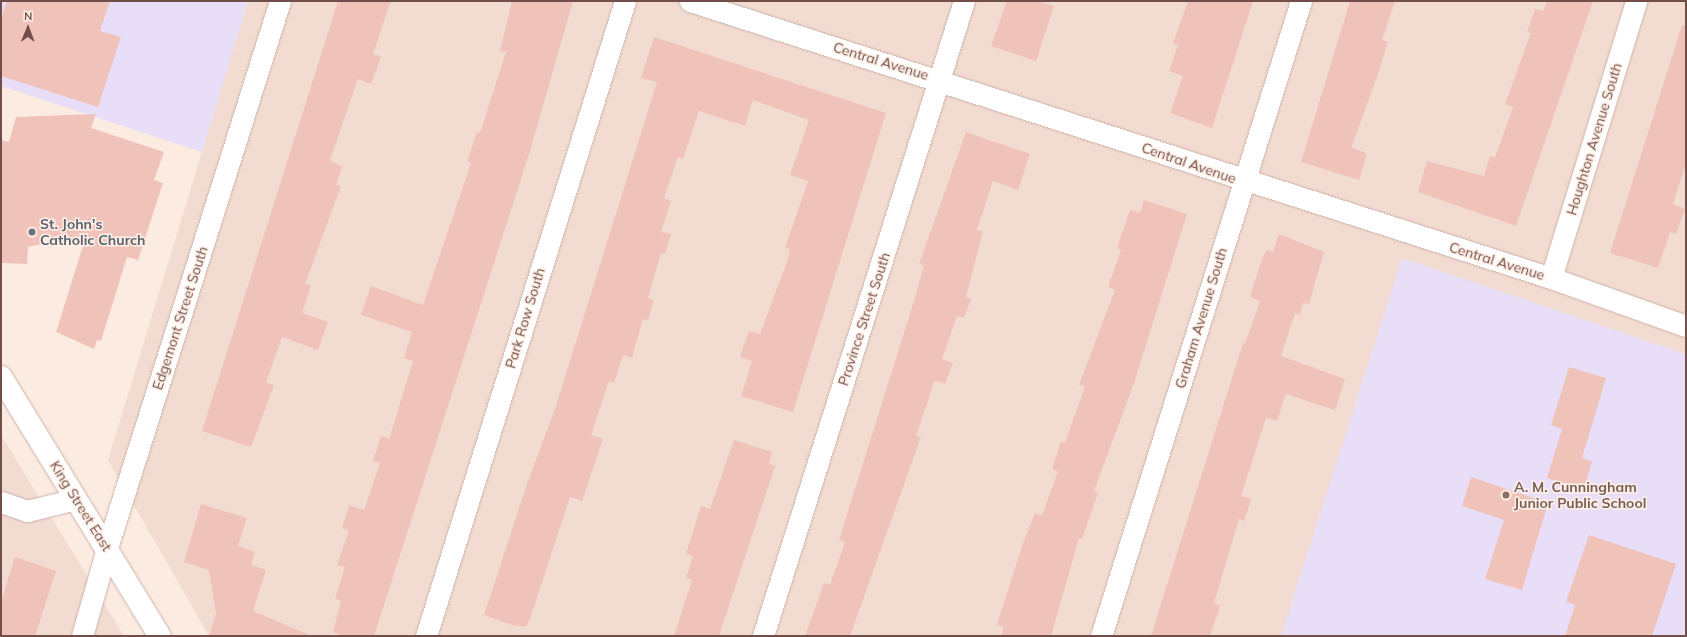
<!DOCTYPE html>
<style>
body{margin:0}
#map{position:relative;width:1687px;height:637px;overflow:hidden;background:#fbebe1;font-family:Mulish,sans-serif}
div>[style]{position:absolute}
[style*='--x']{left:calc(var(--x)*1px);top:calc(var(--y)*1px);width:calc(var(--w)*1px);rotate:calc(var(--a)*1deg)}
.residential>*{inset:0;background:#f2dbd0}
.education>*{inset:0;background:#e9def7}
.building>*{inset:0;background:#f0c3ba}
.roads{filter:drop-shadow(0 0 1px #ceb3ac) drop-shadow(0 0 1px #ceb3ac)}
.street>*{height:21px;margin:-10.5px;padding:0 10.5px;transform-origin:10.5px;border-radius:10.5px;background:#fff}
.secondary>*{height:22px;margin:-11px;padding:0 11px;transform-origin:11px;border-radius:11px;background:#fff}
.dots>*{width:11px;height:11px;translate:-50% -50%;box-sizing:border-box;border:2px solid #fef0e7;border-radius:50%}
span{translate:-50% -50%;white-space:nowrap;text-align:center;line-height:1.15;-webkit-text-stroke:3px #fef0e7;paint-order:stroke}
.street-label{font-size:14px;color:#714e49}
.worship-label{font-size:14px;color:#5b616d;font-weight:700}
.left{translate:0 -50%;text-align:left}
.education-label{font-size:14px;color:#785e54;font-weight:700}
.frame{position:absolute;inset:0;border:2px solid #714e49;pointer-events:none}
.north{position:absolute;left:8px;top:8px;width:40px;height:40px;-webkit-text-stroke:3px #fef0e7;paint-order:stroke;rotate:1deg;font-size:11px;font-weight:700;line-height:16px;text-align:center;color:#714e49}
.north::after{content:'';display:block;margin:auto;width:14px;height:18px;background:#714e49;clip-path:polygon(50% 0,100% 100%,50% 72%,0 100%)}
</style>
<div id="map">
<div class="residential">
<i style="clip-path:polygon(248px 1px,1686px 1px,1686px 636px,209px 636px,108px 460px)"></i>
<i style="clip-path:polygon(1px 435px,124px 636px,1px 636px)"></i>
</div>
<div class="education">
<i style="clip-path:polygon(1px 1px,248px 1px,202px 152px,1px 86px)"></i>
<i style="clip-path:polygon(1402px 258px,1686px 354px,1686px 636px,1281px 636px)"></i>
</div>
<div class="building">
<i style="clip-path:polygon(7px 1px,110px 1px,100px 31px,121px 37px,98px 107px,1px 76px,1px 19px)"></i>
<i style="clip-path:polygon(338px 1px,391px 1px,373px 54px,381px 57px,371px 84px,358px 79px,330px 160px,342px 167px,336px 185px,341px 186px,305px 284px,311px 285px,302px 313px,328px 322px,318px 350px,282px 337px,266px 383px,274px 385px,251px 447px,202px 431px)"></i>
<i style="clip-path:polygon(512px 1px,573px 1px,530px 151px,374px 636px,344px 636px,333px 632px,341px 601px,335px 599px,345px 567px,337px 565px,349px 531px,342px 528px,349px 505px,364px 510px,380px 463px,373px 461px,381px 436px,389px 439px,413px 361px,404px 358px,412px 332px,361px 315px,371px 286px,423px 305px,471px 163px,467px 161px,477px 132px,480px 133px,506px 52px,500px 51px)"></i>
<i style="clip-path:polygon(1007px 1px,1038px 1px,1054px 6px,1036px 61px,991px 46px)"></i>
<i style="clip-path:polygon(1188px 1px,1253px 1px,1212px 128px,1170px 113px,1183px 76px,1169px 71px,1178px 45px,1173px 43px)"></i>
<i style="clip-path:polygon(1350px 1px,1395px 1px,1382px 40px,1388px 42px,1377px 77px,1351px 148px,1367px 153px,1359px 180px,1301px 162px)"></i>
<i style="clip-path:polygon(1547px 1px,1593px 1px,1516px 226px,1418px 192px,1427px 161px,1484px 176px,1490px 156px,1495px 158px,1513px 107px,1505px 104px,1531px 33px,1527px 32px,1535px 9px,1543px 11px)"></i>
<i style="clip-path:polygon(1682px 25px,1686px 26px,1686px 163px,1673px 204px,1685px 209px,1676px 234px,1670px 232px,1658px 268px,1610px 253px)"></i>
<i style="clip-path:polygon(654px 37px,886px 113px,793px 412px,741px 396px,752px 361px,740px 357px,749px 331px,760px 334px,788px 259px,790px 249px,785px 248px,808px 181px,790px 175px,809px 120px,753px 100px,745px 126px,699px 111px,683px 159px,678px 157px,664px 198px,671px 201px,661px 232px,671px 234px,665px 254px,661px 253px,648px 298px,654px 300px,648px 320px,643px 319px,632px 358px,623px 355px,614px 383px,609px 381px,591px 435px,603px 439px,582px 501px,570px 497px,530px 619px,526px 627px,512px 625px,484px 615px,527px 484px,555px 409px,657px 82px,641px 78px)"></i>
<i style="clip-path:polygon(96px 114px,91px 128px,164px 152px,154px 180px,163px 183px,138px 260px,127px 257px,101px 341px,97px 340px,94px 349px,56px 332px,83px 246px,44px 237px,41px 244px,28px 247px,27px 264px,1px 263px,1px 140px,9px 142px,16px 117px)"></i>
<i style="clip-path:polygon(966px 132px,1030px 154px,1018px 190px,993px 181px,977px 230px,983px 231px,966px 297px,971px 299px,964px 318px,957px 316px,942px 359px,953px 363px,945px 384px,935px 380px,916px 436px,921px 437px,850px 636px,805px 636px,824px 583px,830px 585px,845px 542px,839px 540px,914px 301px,924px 265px,919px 264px)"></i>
<i style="clip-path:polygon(1144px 200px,1187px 214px,1134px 383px,1094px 491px,1098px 493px,1082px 539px,1079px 538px,1051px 636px,1001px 636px,1004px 627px,997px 625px,1023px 543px,1035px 513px,1042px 516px,1058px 471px,1052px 469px,1061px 441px,1065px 443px,1085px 386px,1079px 385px,1115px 290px,1108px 287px,1121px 250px,1117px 248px,1130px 210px,1140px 213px)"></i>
<i style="clip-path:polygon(1279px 234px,1324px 252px,1309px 304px,1303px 303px,1300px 315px,1295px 313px,1281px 356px,1345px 379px,1335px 410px,1286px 394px,1277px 421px,1266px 418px,1241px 496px,1251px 499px,1244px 521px,1239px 519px,1214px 603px,1220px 606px,1210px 636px,1151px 636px,1243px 343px,1245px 344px,1260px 301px,1250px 297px,1259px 268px,1266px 250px,1273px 252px)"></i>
<i style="clip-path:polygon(1569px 367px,1606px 378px,1582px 458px,1592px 461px,1584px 489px,1547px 478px,1562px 429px,1551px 425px)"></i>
<i style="clip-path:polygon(734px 440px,772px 452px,769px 464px,775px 466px,719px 636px,674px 636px,692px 580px,686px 578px,693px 556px,686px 554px,701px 506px,710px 509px)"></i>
<i style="clip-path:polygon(1471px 477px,1548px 503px,1522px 590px,1485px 579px,1504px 520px,1462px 506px)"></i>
<i style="clip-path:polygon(201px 504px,247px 518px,238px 546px,255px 552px,251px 565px,266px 570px,253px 611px,312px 636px,209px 636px,216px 614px,209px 570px,184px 562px)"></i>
<i style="clip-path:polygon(1589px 535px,1676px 564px,1652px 636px,1565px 636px,1575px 605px,1566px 602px)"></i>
<i style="clip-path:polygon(15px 557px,56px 571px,35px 636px,1px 636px,1px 602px)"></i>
</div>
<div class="roads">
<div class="street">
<i style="--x:690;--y:1;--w:904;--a:17.83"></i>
<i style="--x:1551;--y:278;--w:143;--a:19.6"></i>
<i style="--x:1551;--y:278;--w:290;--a:-72.9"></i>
<i style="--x:1;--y:502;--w:28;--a:19"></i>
<i style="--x:27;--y:511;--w:50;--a:-13.8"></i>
<i style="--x:82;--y:636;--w:91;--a:-74.1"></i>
<i style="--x:107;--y:548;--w:574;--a:-72.45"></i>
<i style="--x:426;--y:636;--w:665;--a:-72.6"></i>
<i style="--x:763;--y:636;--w:666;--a:-72.44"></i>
<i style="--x:1101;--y:636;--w:666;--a:-72.52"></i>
</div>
<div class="secondary">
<i style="--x:1;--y:377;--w:304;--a:58.5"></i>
</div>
</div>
<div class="dots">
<i style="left:32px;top:232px;background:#6b7280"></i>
<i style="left:1506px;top:495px;background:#8d6e63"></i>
</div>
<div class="street-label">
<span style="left:881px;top:61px;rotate:17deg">Central Avenue</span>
<span style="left:1594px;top:139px;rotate:-73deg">Houghton Avenue South</span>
<span style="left:1189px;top:163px;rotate:19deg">Central Avenue</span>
<span style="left:1497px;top:261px;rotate:17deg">Central Avenue</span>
<span style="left:180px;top:318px;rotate:-72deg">Edgemont Street South</span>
<span style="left:525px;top:318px;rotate:-73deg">Park Row South</span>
<span style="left:1201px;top:318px;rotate:-73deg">Graham Avenue South</span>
<span style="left:864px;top:319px;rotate:-72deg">Province Street South</span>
<span style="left:81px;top:506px;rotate:58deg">King Street East</span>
</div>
<div class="worship-label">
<span class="left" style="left:40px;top:232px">St. John's<br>Catholic Church</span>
</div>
<div class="education-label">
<span class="left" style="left:1514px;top:495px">A. M. Cunningham<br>Junior Public School</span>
</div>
<div class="frame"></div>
<div class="north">N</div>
</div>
